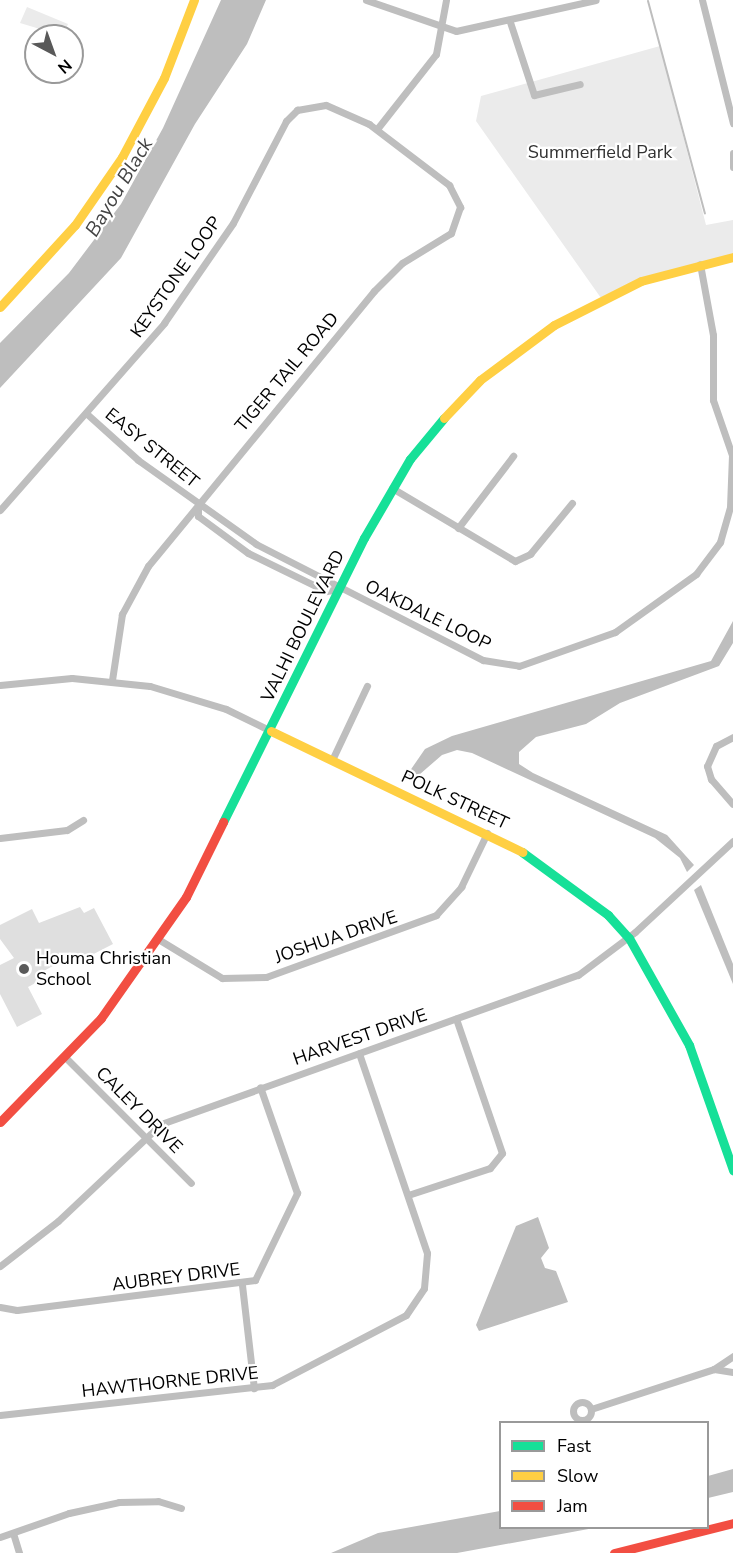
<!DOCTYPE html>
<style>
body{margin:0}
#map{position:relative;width:733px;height:1553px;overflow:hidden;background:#fff;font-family:"Nunito Sans",sans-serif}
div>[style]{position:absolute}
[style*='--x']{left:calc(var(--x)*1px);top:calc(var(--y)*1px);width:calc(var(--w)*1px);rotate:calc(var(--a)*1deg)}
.green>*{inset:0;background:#ebebeb}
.water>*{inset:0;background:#bebebe}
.stream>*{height:2px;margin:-1px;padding:0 1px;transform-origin:1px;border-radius:1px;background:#bebebe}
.building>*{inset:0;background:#dfdfdf}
.street>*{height:7px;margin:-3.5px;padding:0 3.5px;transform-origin:3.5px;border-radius:3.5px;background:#bebebe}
.street>.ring{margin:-3.5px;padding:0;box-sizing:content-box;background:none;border:7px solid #bebebe;border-radius:50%}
.fast>*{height:9px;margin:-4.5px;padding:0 4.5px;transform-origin:4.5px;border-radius:4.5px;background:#16e098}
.slow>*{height:9px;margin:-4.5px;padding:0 4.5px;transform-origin:4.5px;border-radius:4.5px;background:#ffcf43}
.jam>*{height:9px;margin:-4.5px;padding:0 4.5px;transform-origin:4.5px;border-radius:4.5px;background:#f24e42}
.dots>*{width:16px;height:16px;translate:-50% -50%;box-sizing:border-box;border:3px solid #fff;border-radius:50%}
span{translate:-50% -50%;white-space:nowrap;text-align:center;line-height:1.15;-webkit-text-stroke:4.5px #fff;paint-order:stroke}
.park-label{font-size:18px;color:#323232}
.street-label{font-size:18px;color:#000}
.poi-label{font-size:18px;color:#000}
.left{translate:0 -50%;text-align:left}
.water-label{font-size:20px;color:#434343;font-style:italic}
.legend{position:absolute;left:499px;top:1421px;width:210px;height:108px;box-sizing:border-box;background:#fff;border:2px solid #999;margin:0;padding:8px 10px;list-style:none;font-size:18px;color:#000}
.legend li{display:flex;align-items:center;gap:12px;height:30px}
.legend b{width:30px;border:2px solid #999}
.north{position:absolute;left:24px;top:24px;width:60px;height:60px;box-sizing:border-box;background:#fff;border:2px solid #999;border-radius:50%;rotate:139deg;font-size:16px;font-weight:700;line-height:24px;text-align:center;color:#000}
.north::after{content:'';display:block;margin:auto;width:21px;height:27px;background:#595959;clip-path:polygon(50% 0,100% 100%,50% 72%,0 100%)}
</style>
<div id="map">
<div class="green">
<i style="clip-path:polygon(27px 7px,68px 24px,63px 36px,20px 23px)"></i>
<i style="clip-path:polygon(660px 46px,706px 225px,733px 220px,733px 257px,601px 298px,476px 121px,481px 96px)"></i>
</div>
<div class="water">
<i style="clip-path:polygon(221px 0,266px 0,247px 44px,195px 124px,121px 258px,0 388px,0 343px,69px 273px,121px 204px,163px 128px)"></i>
<i style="clip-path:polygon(733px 621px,733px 643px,719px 666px,620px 703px,586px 724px,536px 737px,519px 752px,519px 764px,533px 773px,667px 835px,694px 865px,687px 872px,680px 858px,655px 838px,472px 753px,457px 750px,442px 755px,412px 781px,405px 778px,425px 749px,452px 736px,711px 661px)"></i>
<i style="clip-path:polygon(701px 885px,733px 964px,733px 984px,694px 890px)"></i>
<i style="clip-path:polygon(538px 1217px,549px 1248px,541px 1258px,545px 1268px,556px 1271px,568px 1302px,479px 1331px,476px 1325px,516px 1226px)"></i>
<i style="clip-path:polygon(733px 1469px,733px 1492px,708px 1498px,708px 1476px)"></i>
<i style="clip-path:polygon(500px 1511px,500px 1528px,594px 1528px,457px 1553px,331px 1553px,378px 1533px)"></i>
</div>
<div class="stream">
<i style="--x:648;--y:1;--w:220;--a:75"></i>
</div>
<div class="building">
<i style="clip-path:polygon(80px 907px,84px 913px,94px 908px,113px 944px,78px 962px,75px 954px,40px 973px,43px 979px,28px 987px,42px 1014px,17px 1027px,0 994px,0 965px,14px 958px,0 939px,0 925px,32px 909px,39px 923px)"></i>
</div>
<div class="street">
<i style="--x:366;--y:0;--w:95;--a:19"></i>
<i style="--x:456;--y:31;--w:143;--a:-12.5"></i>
<i style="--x:702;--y:0;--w:127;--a:75.9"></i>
<i style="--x:510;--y:22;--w:77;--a:71.8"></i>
<i style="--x:534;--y:95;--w:47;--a:-13.4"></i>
<i style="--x:377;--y:129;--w:95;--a:-51.8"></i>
<i style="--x:436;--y:54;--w:55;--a:-79.5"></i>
<i style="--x:733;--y:153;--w:14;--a:90"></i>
<i style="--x:87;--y:414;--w:69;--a:42"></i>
<i style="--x:138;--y:460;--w:145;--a:35.4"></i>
<i style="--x:256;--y:544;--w:255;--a:27.1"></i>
<i style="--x:483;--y:660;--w:36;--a:9"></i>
<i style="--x:519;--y:666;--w:102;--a:-19.5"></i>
<i style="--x:615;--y:632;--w:100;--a:-35.6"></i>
<i style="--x:696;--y:574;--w:40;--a:-53"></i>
<i style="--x:720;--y:542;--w:36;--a:-74"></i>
<i style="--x:730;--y:507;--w:52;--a:-87.8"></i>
<i style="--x:732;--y:455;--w:58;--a:-109.1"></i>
<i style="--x:713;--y:400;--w:65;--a:-90"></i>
<i style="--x:713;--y:335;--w:72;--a:-100.4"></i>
<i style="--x:392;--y:488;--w:143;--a:30.7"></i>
<i style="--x:515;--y:561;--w:17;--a:-25"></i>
<i style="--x:530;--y:554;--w:66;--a:-50.5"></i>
<i style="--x:198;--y:505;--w:11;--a:90"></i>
<i style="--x:198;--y:516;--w:62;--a:36.5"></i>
<i style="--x:248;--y:553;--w:87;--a:26"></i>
<i style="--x:326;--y:591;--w:14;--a:-8"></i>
<i style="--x:0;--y:510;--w:249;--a:-48.7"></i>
<i style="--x:164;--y:323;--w:121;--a:-55.4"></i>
<i style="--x:233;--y:223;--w:115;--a:-62.5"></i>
<i style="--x:286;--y:121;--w:16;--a:-45"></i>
<i style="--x:297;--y:110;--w:29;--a:-10"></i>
<i style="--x:326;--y:105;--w:47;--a:23.8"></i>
<i style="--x:369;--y:124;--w:101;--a:37.3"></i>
<i style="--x:449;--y:185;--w:25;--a:63"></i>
<i style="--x:460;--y:207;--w:28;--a:109"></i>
<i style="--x:451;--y:233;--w:57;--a:148.5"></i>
<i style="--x:402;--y:263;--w:40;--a:135"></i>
<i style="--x:374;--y:291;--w:356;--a:129.4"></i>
<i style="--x:148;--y:566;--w:55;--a:118.4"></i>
<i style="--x:122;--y:614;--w:67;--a:98.6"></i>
<i style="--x:458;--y:528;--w:91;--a:-52.6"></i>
<i style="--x:0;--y:685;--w:72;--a:-5.6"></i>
<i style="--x:72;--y:678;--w:78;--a:5.9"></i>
<i style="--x:150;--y:686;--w:79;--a:16.8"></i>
<i style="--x:226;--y:709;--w:50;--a:26.1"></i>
<i style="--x:733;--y:737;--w:19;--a:152"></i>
<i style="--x:716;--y:746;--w:22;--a:114"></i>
<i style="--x:707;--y:766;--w:14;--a:73"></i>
<i style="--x:711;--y:779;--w:33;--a:49"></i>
<i style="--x:332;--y:760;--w:82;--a:-64.7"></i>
<i style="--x:0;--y:838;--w:67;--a:-6.8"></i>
<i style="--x:67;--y:830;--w:19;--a:-32"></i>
<i style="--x:158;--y:939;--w:75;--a:31.4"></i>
<i style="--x:222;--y:978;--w:44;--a:-1.3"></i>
<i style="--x:266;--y:977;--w:181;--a:-20"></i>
<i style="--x:436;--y:915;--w:38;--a:-48"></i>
<i style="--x:461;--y:887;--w:60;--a:-64.3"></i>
<i style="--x:65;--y:1057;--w:178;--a:45"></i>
<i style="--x:408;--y:1195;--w:86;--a:-18.2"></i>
<i style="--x:490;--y:1168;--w:19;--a:-51"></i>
<i style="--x:502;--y:1153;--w:142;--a:-108.9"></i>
<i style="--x:0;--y:1266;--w:73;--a:-37.8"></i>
<i style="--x:58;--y:1221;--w:141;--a:-43.3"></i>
<i style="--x:161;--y:1124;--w:443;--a:-19.7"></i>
<i style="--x:578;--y:975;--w:71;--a:-37"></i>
<i style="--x:635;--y:932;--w:134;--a:-42.9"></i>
<i style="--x:242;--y:1285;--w:104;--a:83.4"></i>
<i style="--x:0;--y:1307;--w:17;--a:10"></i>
<i style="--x:17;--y:1310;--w:240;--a:-7.2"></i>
<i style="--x:255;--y:1280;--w:97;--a:-64.2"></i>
<i style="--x:297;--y:1193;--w:112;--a:-109.2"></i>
<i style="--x:714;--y:1369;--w:19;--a:9"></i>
<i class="ring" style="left:573px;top:1402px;width:11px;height:11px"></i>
<i style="--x:591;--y:1409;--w:129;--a:-18"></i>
<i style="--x:714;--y:1369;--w:23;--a:-34"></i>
<i style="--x:0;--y:1415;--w:274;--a:-6.3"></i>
<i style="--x:272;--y:1385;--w:151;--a:-27.6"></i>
<i style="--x:406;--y:1315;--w:32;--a:-56"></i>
<i style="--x:424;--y:1288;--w:35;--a:-85"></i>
<i style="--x:427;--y:1253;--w:211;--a:-108.8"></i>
<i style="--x:13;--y:1533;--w:21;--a:73"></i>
<i style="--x:0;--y:1537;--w:73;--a:-19.2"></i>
<i style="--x:69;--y:1513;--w:51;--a:-12.4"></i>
<i style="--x:119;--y:1502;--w:39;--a:-1"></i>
<i style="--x:158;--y:1501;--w:24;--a:17"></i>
</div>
<div class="fast">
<i style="--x:223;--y:822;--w:317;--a:-63.6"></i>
<i style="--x:364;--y:538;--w:91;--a:-59.8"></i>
<i style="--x:410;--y:459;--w:53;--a:-50.3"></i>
<i style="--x:522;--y:852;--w:107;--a:36.2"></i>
<i style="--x:608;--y:915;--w:31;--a:48"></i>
<i style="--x:629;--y:938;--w:123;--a:60.7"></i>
<i style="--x:689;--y:1045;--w:133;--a:70.6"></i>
</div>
<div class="slow">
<i style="--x:0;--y:307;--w:111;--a:-47.6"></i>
<i style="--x:75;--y:225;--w:83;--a:-55.3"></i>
<i style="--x:122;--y:157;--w:89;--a:-62"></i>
<i style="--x:164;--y:78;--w:84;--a:-69"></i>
<i style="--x:444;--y:418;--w:52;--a:-46.5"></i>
<i style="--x:480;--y:380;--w:92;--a:-36.6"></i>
<i style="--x:554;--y:325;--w:97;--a:-26.8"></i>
<i style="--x:641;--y:281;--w:95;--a:-14.6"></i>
<i style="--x:271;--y:731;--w:279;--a:25.7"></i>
</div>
<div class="jam">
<i style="--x:0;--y:1122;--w:145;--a:-45.8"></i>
<i style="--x:101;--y:1018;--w:148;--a:-54.9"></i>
<i style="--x:186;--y:897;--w:84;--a:-63.7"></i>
<i style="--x:614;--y:1553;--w:123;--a:-14.1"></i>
</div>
<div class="dots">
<i style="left:24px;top:969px;background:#595959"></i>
</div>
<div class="park-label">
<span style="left:600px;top:152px">Summerfield Park</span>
</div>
<div class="street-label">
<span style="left:176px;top:277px;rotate:-55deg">KEYSTONE LOOP</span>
<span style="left:287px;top:372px;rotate:-50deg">TIGER TAIL ROAD</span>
<span style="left:152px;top:448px;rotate:39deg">EASY STREET</span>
<span style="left:428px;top:615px;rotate:26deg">OAKDALE LOOP</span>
<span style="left:303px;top:626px;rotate:-64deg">VALHI BOULEVARD</span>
<span style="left:455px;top:800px;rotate:25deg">POLK STREET</span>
<span style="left:336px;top:937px;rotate:-19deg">JOSHUA DRIVE</span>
<span style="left:360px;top:1037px;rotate:-19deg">HARVEST DRIVE</span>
<span style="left:139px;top:1110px;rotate:45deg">CALEY DRIVE</span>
<span style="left:176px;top:1277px;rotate:-7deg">AUBREY DRIVE</span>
<span style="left:170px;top:1382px;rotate:-6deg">HAWTHORNE DRIVE</span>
</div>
<div class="poi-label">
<span class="left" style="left:36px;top:969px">Houma Christian<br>School</span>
</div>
<div class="water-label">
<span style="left:119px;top:187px;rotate:-59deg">Bayou Black</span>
</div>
<ul class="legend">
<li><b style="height:8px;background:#16e098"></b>Fast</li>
<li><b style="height:8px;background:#ffcf43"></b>Slow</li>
<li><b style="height:8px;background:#f24e42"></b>Jam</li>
</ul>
<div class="north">N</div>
</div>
